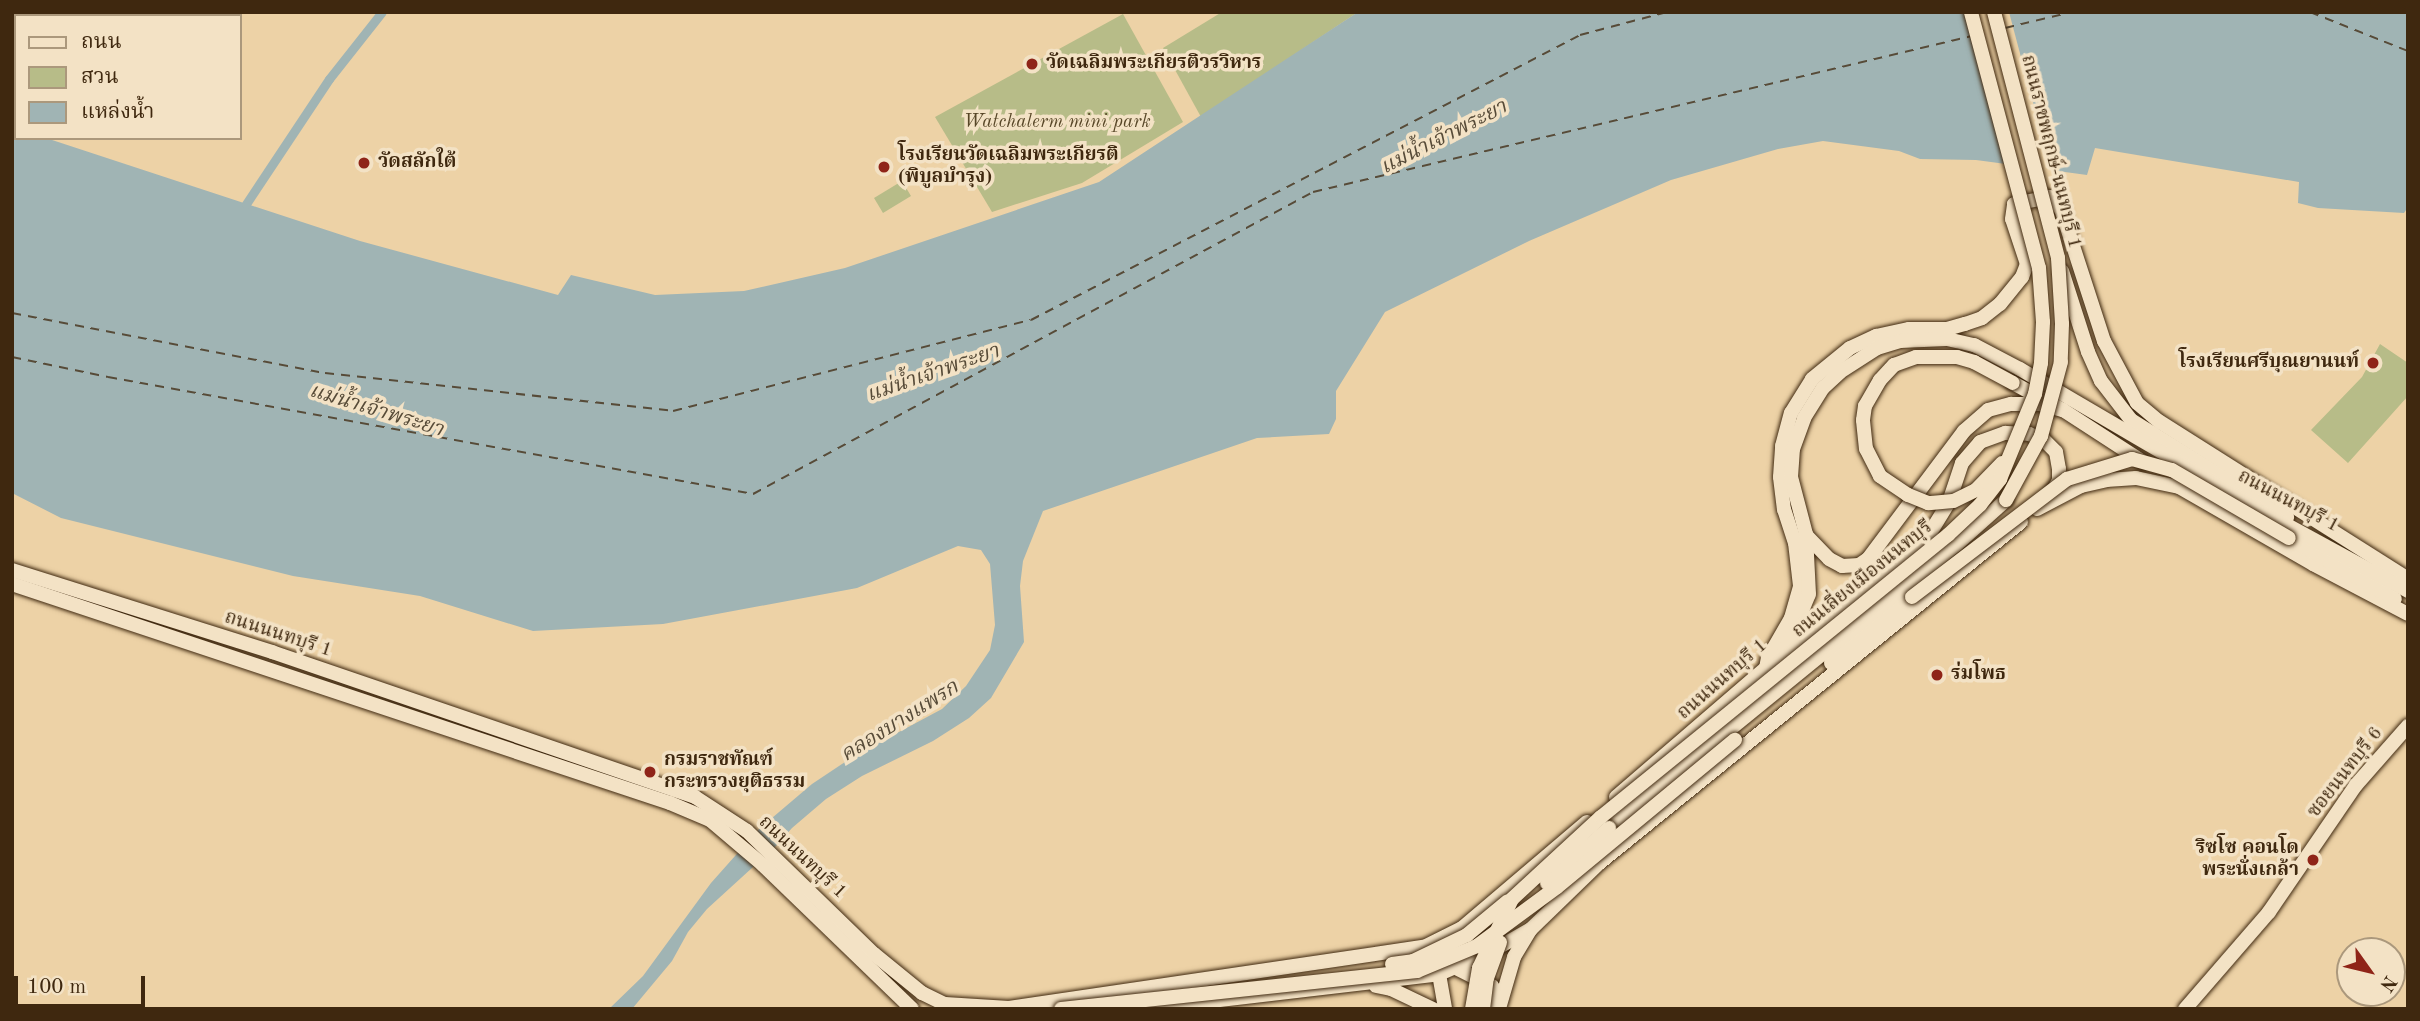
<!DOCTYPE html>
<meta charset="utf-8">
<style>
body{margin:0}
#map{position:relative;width:2420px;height:1021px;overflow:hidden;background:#edd2a6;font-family:"Old Standard TT","Noto Serif Thai",serif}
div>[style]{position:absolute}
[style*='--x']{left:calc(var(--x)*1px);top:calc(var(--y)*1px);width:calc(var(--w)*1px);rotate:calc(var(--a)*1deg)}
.green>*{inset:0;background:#b7bc88}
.water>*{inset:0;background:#a0b4b4}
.pier>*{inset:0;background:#edd2a6}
.canal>*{height:9px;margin:-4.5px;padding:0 4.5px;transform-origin:4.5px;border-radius:4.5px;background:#a0b4b4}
.ferry>*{height:2px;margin-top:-1px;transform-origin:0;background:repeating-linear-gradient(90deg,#574b38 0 9px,transparent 0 16px)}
.roads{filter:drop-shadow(0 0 2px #3f280f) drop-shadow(0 0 2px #3f280f)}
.secondary>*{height:14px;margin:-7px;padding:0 7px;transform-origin:7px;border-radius:7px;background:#f3e2c5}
.bridges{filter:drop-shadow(0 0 2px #3f280f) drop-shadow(0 0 2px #3f280f)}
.secondary-bridge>*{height:14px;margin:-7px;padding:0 7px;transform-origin:7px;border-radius:7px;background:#f3e2c5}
.dots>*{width:19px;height:19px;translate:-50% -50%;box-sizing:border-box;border:4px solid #f3e2c5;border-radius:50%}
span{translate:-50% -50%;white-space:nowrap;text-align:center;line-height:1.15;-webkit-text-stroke:7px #f3e2c5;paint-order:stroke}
.poi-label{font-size:19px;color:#3f280f;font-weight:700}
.left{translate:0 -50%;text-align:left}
.right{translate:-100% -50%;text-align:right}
.park-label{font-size:19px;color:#574627;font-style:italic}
.street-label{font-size:19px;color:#3f280f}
.water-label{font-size:21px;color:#574b38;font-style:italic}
.frame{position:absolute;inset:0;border:14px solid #3f280f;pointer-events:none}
.legend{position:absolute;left:14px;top:14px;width:228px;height:126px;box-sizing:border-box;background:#f3e2c5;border:2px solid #ab987c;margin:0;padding:9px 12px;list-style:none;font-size:21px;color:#3f280f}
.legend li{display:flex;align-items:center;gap:14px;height:35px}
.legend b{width:35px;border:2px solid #ab987c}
.north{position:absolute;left:2336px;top:937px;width:70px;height:70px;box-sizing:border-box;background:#f3e2c5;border:2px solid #ab987c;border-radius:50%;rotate:124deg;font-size:19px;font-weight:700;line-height:28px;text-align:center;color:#3f280f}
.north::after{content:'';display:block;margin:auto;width:24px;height:32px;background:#8f2418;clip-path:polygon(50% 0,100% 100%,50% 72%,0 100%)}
.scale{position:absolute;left:14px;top:976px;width:131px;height:32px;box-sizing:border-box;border:4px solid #3f280f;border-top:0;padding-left:9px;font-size:21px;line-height:24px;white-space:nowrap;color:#3f280f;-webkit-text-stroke:5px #f3e2c5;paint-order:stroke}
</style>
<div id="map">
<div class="green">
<i style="clip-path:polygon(1222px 12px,1358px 12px,1201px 117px,1163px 48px)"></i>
<i style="clip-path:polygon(1123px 14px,1183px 122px,1082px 183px,992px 212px,935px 117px)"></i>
<i style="clip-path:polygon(902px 181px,911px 196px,883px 213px,874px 198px)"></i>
<i style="clip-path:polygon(2380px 344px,2408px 363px,2408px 396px,2348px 463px,2311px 430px,2362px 377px)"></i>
</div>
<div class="water">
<i style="clip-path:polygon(1358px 12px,2408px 12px,2408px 207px,2404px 213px,2318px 208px,2298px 203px,2299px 182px,2095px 148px,2087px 175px,1976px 160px,1920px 159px,1899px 151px,1823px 141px,1778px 149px,1671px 180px,1529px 241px,1385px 312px,1336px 391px,1336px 419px,1329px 434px,1257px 438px,1043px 511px,1023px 561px,1020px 586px,1024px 642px,991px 698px,969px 718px,933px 741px,862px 776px,826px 799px,792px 828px,777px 845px,707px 909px,688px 932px,672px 961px,632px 1009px,609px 1009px,643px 976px,711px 883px,759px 829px,812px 784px,854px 756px,942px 709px,966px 686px,990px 650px,995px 625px,990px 564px,981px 550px,958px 546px,857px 588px,663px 624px,533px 631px,420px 596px,293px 576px,61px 518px,12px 493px,12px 126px,16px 128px,16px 138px,46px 138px,360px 241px,558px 295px,571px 275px,655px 295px,744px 291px,845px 268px,1099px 182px)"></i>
</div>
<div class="pier">
<i style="clip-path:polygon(1964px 12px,2009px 12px,2052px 174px,2006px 168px)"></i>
</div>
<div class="canal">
<i style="--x:246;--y:204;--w:150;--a:-56.4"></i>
<i style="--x:329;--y:79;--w:85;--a:-51.7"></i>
</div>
<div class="ferry">
<i style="--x:2310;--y:12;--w:105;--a:21.7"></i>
<i style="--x:2005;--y:28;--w:69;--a:-13.4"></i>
<i style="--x:12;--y:313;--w:319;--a:10.9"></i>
<i style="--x:325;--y:373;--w:350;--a:6.2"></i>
<i style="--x:673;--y:411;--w:369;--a:-14.3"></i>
<i style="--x:1031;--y:320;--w:619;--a:-27.43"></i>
<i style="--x:1580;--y:35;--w:90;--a:-14.8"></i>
<i style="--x:12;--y:357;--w:98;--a:11.8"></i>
<i style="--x:108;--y:377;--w:656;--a:10.28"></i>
<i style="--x:753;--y:494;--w:636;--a:-28.34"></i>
<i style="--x:1313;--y:192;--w:677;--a:-13.32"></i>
</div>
<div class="roads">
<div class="secondary">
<i style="--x:2062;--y:271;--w:85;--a:72.2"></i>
<i style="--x:2088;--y:352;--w:32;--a:66"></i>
<i style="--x:2101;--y:381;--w:49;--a:52.4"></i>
<i style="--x:2131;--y:420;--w:184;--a:31.9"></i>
<i style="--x:2013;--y:383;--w:57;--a:28.4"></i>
<i style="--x:2063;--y:410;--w:95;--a:33"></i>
<i style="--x:2037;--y:509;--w:50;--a:-27.6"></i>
<i style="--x:2081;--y:486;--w:26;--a:-13"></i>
<i style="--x:2106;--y:480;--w:30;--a:-4"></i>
<i style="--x:2136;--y:478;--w:44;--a:11.8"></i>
<i style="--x:2179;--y:487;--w:155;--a:29.9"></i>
<i style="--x:2313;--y:564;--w:107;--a:27.8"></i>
<i style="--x:1806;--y:535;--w:33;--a:46"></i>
<i style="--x:1829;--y:559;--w:15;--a:28"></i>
<i style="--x:1842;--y:566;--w:17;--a:-3"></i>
<i style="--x:1859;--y:565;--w:11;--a:-34"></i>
<i style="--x:1868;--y:559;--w:160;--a:-53.1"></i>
<i style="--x:1964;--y:431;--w:32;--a:-41"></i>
<i style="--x:1988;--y:410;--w:24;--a:-15"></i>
<i style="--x:2011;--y:404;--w:29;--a:0"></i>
<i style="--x:2040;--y:404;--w:24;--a:15"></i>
<i style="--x:2289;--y:538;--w:122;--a:29.9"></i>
<i style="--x:12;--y:570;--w:273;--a:17.5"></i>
<i style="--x:272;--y:652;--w:447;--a:18.9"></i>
<i style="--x:695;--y:797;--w:62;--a:33.2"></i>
<i style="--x:747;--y:831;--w:177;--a:44.1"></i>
<i style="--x:874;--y:954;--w:62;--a:39.1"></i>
<i style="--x:922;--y:993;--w:25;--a:26"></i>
<i style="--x:945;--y:1004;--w:64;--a:3.6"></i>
<i style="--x:1009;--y:1008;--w:419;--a:-8.4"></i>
<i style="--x:1424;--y:947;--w:42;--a:-26.6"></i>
<i style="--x:1462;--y:928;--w:164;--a:-40.3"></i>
<i style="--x:12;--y:584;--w:693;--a:18.41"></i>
<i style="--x:670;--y:803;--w:43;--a:23"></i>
<i style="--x:710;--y:820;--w:70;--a:40.3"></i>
<i style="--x:763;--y:865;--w:207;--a:44"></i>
<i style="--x:1783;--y:657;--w:187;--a:-39.6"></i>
<i style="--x:1927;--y:538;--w:42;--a:-58.6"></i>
<i style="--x:1949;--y:502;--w:41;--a:-71.6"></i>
<i style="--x:1962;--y:463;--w:28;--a:-49"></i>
<i style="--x:1980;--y:442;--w:27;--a:-20"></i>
<i style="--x:2005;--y:433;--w:24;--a:2"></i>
<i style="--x:2029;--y:434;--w:16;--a:22"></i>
<i style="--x:2044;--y:440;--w:17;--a:45"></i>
<i style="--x:2056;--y:452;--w:17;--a:80"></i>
<i style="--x:2059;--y:469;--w:11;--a:90"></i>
<i style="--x:2059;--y:480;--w:15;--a:118"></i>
<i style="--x:1831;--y:663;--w:117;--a:-39.4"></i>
<i style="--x:1766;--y:668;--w:10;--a:-79"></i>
<i style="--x:1768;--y:658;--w:46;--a:-60.1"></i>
<i style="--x:1791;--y:618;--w:33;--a:-74"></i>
<i style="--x:1800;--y:586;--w:43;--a:-96.6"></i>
<i style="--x:1795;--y:543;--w:35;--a:-108"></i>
<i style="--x:1784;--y:510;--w:33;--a:-97"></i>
<i style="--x:1780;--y:477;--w:31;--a:-86"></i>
<i style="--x:1782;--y:446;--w:34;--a:-75"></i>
<i style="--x:1791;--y:413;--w:40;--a:-58"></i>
<i style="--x:1812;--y:379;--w:49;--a:-39.2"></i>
<i style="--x:1850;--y:348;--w:29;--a:-25"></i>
<i style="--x:1876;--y:336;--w:34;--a:-12"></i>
<i style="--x:1909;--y:329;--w:38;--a:0"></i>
<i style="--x:1947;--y:329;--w:19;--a:-16"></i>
<i style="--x:1965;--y:324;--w:18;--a:-19"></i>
<i style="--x:1982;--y:318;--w:23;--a:-38"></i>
<i style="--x:2000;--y:304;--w:35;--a:-51"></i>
<i style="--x:2022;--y:277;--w:14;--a:-69"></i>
<i style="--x:2027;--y:264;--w:47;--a:-108.4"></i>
<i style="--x:2012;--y:219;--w:15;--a:-82"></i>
<i style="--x:2014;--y:204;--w:36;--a:-11"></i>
<i style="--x:2049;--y:197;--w:17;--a:45"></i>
<i style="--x:2061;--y:209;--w:139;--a:72"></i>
<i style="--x:2104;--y:341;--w:70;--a:62"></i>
<i style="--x:2137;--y:403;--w:30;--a:40"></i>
<i style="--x:2160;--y:422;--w:294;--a:32.3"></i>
<i style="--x:1616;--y:797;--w:198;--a:-40.7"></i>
<i style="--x:1766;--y:668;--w:19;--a:-32"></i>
<i style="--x:1782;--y:658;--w:69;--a:-67.1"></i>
<i style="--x:1809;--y:594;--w:60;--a:-92.9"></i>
<i style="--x:1806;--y:534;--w:59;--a:-104.7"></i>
<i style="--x:1791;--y:477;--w:28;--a:-86"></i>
<i style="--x:1793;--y:449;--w:33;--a:-70"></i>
<i style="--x:1804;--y:418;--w:36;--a:-58"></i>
<i style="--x:1823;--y:388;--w:23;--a:-43"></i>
<i style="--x:1840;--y:372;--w:44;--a:-33"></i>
<i style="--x:1877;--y:348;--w:24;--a:-17"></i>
<i style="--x:1900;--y:341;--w:47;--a:-2.4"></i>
<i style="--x:1947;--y:339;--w:28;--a:13"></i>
<i style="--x:1974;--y:345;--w:52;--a:27.6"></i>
<i style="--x:2020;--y:369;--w:284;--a:30.4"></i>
<i style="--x:2265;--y:513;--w:163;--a:28.6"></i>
<i style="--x:1609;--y:828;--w:448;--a:-39.2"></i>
<i style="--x:1956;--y:545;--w:67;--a:-42"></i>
<i style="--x:1442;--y:966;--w:9;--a:111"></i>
<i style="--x:1439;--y:974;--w:36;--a:80"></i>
<i style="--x:1452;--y:966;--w:45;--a:26.6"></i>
<i style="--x:1492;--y:986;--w:23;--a:80"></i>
<i style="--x:1376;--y:986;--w:15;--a:11"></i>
<i style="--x:1391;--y:989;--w:47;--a:25.5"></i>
<i style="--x:1500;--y:1005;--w:50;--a:-73.7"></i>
<i style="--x:1514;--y:957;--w:31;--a:-59"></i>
<i style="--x:1143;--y:1009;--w:298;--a:-6.7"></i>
<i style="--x:1439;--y:974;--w:58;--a:-23.5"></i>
<i style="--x:1492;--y:951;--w:45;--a:-29.4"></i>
<i style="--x:1531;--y:929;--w:93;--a:-44.1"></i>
<i style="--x:1598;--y:864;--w:544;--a:-38.96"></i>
<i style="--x:2185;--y:1009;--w:128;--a:-49.1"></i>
<i style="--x:2269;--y:912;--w:154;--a:-55.6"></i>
<i style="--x:2356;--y:785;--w:79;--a:-48.6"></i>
</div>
</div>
<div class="bridges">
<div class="secondary-bridge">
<i style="--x:1994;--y:12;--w:254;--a:75.4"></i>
<i style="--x:2058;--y:258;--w:66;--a:86.5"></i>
<i style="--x:2062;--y:324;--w:38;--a:92"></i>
<i style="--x:2061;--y:362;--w:77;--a:105.1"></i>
<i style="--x:2041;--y:436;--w:73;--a:118.7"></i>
<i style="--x:2002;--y:463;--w:37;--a:134"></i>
<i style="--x:1976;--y:490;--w:25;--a:154"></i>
<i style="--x:1953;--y:501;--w:25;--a:175"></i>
<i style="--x:1928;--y:503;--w:22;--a:-158"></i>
<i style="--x:1908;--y:495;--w:34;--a:-146"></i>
<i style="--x:1880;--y:476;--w:30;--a:-117"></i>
<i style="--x:1866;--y:449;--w:29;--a:-96"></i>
<i style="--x:1863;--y:420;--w:14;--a:-82"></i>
<i style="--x:1865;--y:406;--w:30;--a:-60"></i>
<i style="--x:1880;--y:380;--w:21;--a:-47"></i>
<i style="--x:1894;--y:365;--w:23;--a:-20"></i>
<i style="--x:1916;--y:357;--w:41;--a:0"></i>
<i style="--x:1957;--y:357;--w:18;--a:16"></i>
<i style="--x:1974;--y:362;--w:44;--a:28.3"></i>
<i style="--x:1912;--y:597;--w:195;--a:-37.3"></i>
<i style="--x:2067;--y:479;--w:68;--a:-17.1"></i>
<i style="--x:2132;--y:459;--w:41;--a:15.4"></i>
<i style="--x:2172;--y:470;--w:135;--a:30.2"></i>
<i style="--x:1547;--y:883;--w:83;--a:-41.6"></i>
<i style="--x:1392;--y:964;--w:21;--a:-8"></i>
<i style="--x:1413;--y:961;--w:60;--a:-25.7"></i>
<i style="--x:1467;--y:935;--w:53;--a:-39.7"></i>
<i style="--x:1061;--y:1009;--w:358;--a:-6.1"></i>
<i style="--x:1417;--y:971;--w:65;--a:-22.6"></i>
<i style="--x:1477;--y:946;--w:99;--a:-36.4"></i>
<i style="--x:1557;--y:887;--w:231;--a:-39.6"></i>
<i style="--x:1472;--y:1009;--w:42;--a:-80.3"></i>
<i style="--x:1479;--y:968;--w:76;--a:-64.4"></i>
<i style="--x:1512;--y:899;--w:121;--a:-42.7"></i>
<i style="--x:1601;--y:817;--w:447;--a:-39.1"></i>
<i style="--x:1948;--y:535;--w:44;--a:-43.2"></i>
<i style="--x:1980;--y:505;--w:33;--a:-52"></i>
<i style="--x:2000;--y:479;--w:92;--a:-67.6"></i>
<i style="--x:2035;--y:394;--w:32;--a:-79"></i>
<i style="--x:2041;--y:363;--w:41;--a:-87.2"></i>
<i style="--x:2043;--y:322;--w:54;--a:-94.2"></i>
<i style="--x:2039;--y:268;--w:265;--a:-104.9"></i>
<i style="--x:1483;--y:1009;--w:31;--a:-83"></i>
<i style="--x:1487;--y:978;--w:38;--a:-70"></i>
</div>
</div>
<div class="dots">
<i style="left:1032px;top:64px;background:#8f2418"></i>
<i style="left:364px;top:163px;background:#8f2418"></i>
<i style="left:884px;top:167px;background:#8f2418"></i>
<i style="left:2373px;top:363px;background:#8f2418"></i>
<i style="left:1937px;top:675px;background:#8f2418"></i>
<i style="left:650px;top:772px;background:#8f2418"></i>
<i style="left:2313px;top:860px;background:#8f2418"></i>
</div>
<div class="poi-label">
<span class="left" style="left:1046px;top:64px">วัดเฉลิมพระเกียรติวรวิหาร</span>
<span class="left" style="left:898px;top:167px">โรงเรียนวัดเฉลิมพระเกียรติ<br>(พิบูลบำรุง)</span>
<span class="left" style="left:378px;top:163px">วัดสลักใต้</span>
<span class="right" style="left:2359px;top:363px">โรงเรียนศรีบุณยานนท์</span>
<span class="left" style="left:1951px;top:675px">ร่มโพธ</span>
<span class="left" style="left:664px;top:772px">กรมราชทัณฑ์<br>กระทรวงยุติธรรม</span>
<span class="right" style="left:2299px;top:860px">ริซโซ คอนโด<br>พระนั่งเกล้า</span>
</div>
<div class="park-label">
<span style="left:1057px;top:123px">Watchalerm mini park</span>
</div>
<div class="street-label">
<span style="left:2050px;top:152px;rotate:76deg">ถนนราชพฤกษ์-นนทบุรี 1</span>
<span style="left:2288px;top:502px;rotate:28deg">ถนนนนทบุรี 1</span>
<span style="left:1863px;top:580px;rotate:-39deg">ถนนเลี่ยงเมืองนนทบุรี</span>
<span style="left:278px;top:635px;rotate:18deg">ถนนนนทบุรี 1</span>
<span style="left:1723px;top:680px;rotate:-41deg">ถนนนนทบุรี 1</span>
<span style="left:2346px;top:773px;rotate:-52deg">ซอยนนทบุรี 6</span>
<span style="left:802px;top:858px;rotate:43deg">ถนนนนทบุรี 1</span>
</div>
<div class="water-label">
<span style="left:1444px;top:138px;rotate:-27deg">แม่น้ำเจ้าพระยา</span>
<span style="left:933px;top:374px;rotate:-19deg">แม่น้ำเจ้าพระยา</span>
<span style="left:376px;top:411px;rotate:17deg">แม่น้ำเจ้าพระยา</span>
<span style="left:900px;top:722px;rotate:-32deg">คลองบางแพรก</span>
</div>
<div class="frame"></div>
<ul class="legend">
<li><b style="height:9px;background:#f3e2c5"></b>ถนน</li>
<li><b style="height:19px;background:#b7bc88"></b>สวน</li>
<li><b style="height:19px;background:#a0b4b4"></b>แหล่งน้ำ</li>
</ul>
<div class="north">N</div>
<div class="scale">100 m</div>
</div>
